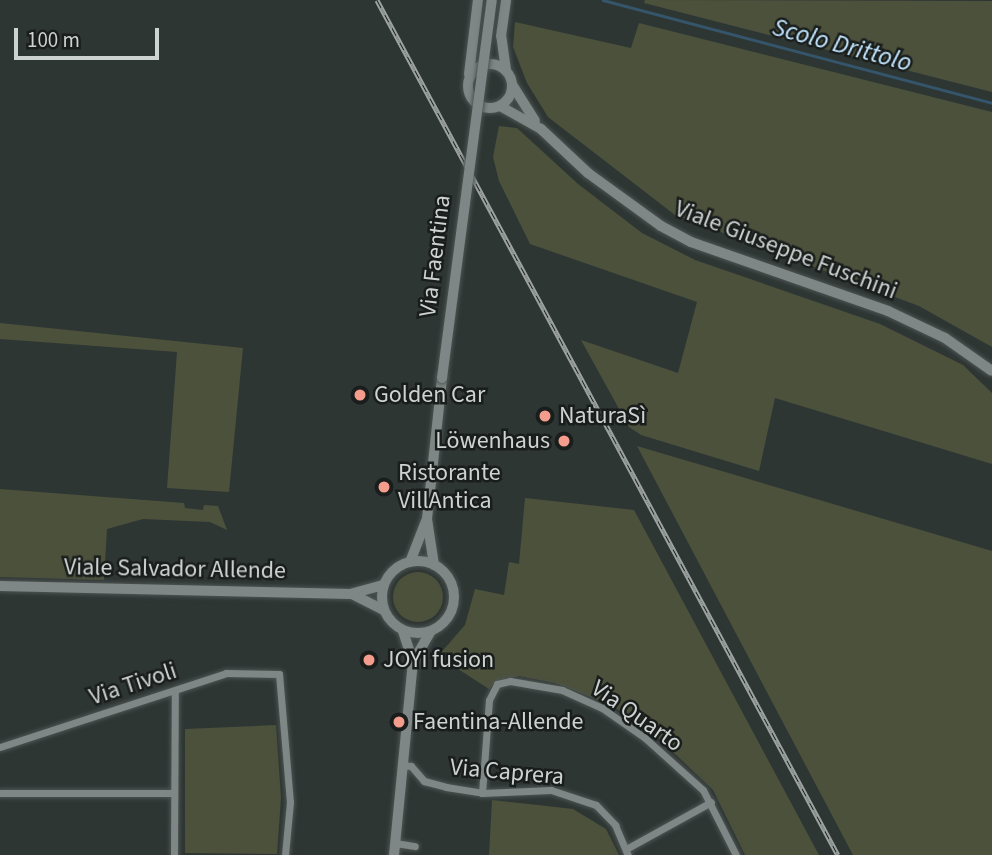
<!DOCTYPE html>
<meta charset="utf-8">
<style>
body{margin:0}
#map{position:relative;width:992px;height:855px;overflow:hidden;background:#2e3634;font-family:"Source Sans 3",sans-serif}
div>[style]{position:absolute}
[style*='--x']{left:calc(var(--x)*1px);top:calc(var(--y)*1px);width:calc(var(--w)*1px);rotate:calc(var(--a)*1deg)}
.green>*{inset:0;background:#4c513c}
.round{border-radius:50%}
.stream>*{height:2.5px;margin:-1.25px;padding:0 1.25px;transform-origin:1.25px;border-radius:1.25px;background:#34556a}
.roads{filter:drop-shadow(0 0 2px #4d5452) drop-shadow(0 0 2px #4d5452)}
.street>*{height:7px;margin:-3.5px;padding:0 3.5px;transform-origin:3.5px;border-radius:3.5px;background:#7e8785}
.secondary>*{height:10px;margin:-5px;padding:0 5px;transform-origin:5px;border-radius:5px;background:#7e8785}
.secondary>.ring{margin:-5px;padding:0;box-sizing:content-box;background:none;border:10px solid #7e8785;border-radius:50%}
.rail>*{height:5px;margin-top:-2.5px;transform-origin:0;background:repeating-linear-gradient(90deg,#191d1c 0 8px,#9da3a1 0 16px);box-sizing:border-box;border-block:2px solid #9da3a1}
.bridges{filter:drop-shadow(0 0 2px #4d5452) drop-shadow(0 0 2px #4d5452)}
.secondary-bridge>*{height:10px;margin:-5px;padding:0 5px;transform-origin:5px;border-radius:5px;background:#7e8785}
.dots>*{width:19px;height:19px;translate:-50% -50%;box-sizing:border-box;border:4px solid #191d1c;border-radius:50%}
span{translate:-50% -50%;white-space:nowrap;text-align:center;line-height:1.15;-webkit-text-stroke:5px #191d1c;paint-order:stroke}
.street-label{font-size:24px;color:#cdd3d1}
.poi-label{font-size:24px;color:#cdd3d1}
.left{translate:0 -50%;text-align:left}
.right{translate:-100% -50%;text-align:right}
.water-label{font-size:26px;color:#c1e4fc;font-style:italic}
.scale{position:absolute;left:14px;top:28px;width:145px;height:32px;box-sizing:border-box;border:4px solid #cdd3d1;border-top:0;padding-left:9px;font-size:21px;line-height:24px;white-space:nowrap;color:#cdd3d1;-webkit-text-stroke:5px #191d1c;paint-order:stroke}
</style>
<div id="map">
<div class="green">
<i style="clip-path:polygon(645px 0,992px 1px,992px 92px,644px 3px)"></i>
<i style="clip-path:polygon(515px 22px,631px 48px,639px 23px,992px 112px,992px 347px,919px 306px,675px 215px,548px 117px,527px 83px,513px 47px)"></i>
<i style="clip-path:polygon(499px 126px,517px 128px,578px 184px,642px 233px,695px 260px,880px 324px,963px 365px,992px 393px,992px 464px,775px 398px,759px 471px,641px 435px,629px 427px,581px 340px,678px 373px,697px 302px,530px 244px,499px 181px,493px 157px)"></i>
<i style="clip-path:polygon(0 323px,243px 348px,229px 492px,167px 488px,177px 352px,0 339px)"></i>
<i style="clip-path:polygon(637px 446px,992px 551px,992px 855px,853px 855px)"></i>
<i style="clip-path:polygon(0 489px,184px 503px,185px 508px,203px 510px,204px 505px,218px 506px,227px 530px,210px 522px,143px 519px,107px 529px,104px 580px,0 577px)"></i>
<i style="clip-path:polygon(525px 498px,634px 510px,819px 855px,745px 855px,713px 790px,651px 731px,611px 705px,555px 683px,519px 676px,497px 681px,489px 689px,438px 656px,465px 625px,475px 589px,504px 595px,509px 562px,519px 564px)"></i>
<i class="round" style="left:393px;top:572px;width:50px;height:50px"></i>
<i style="clip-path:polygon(276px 725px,281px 798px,277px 854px,185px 853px,185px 729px)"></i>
<i style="clip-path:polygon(492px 800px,573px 809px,606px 829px,619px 855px,489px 855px)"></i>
</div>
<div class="stream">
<i style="--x:603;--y:0;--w:402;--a:14.8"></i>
</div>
<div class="roads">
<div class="street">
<i style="--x:0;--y:747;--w:238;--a:-18.1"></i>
<i style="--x:226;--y:673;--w:53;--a:1.1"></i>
<i style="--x:279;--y:674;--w:128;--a:85.1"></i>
<i style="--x:290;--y:802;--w:53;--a:95.4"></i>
<i style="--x:402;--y:765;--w:9;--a:6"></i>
<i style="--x:411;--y:766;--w:20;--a:49"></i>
<i style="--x:424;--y:781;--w:23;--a:15"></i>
<i style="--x:446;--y:787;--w:36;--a:9"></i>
<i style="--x:482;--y:793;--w:69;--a:-2.5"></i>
<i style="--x:551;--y:790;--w:47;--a:18.4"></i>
<i style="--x:596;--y:805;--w:28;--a:46"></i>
<i style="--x:615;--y:825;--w:33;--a:67"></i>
<i style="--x:0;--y:793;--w:174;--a:0"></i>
<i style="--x:482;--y:793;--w:93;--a:-85.7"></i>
<i style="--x:489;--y:700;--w:18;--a:-63"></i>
<i style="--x:497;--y:684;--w:13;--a:-13"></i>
<i style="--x:510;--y:681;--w:53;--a:9.8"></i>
<i style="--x:562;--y:690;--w:44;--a:24.2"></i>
<i style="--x:602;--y:708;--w:52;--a:34.9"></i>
<i style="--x:645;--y:738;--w:78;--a:41.9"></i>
<i style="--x:703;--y:790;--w:73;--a:63.1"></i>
<i style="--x:395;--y:843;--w:20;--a:9"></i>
<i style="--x:626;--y:849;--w:97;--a:-28.9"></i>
<i style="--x:174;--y:855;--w:164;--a:-89.7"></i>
</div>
<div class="secondary">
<i class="ring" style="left:468px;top:64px;width:34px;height:34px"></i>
<i style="--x:506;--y:70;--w:34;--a:-98"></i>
<i style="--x:501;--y:36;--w:36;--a:-82"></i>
<i style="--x:469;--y:74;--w:75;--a:-83.1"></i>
<i style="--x:513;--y:86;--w:41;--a:57.8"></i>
<i style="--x:500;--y:106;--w:47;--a:29.3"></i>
<i style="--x:541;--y:129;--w:64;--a:43.1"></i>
<i style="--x:588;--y:173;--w:90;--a:36"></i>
<i style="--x:661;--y:226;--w:34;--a:28"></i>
<i style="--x:691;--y:242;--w:209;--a:19.3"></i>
<i style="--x:888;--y:311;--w:63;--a:25.3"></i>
<i style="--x:945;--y:338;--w:57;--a:35.1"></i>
<i class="ring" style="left:382px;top:561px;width:62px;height:62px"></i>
<i style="--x:410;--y:562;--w:44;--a:-68.7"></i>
<i style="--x:434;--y:565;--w:47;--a:-98.7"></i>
<i style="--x:427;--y:519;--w:142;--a:-83.9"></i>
<i style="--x:0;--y:586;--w:350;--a:1.3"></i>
<i style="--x:350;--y:594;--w:34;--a:-15"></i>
<i style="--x:352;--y:594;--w:35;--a:27"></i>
<i style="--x:413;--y:662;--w:34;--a:-60"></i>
<i style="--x:394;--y:855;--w:194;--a:-84.4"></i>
<i style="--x:413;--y:662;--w:33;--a:-108"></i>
</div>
</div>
<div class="rail">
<i style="--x:377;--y:0;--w:971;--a:61.67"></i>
</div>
<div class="bridges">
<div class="secondary-bridge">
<i style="--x:442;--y:378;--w:381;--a:-82.5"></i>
</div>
</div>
<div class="dots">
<i style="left:360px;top:395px;background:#f49d8c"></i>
<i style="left:545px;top:416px;background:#f49d8c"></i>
<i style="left:564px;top:441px;background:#f49d8c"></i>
<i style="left:384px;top:487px;background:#f49d8c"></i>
<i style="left:369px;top:660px;background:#f49d8c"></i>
<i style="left:399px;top:722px;background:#f49d8c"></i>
</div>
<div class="street-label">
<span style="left:786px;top:250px;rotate:21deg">Viale Giuseppe Fuschini</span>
<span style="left:435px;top:256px;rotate:-83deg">Via Faentina</span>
<span style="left:175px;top:569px;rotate:1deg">Viale Salvador Allende</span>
<span style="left:133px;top:684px;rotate:-18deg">Via Tivoli</span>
<span style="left:637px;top:716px;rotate:35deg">Via Quarto</span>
<span style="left:507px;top:772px;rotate:5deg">Via Caprera</span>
</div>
<div class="poi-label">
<span class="left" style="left:374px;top:395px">Golden Car</span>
<span class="left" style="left:559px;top:416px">NaturaSì</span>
<span class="right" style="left:550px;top:441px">Löwenhaus</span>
<span class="left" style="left:398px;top:487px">Ristorante<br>VillAntica</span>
<span class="left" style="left:383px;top:660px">JOYi fusion</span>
<span class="left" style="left:413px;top:722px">Faentina-Allende</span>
</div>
<div class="water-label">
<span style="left:842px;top:45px;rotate:15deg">Scolo Drittolo</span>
</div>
<div class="scale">100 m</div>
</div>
